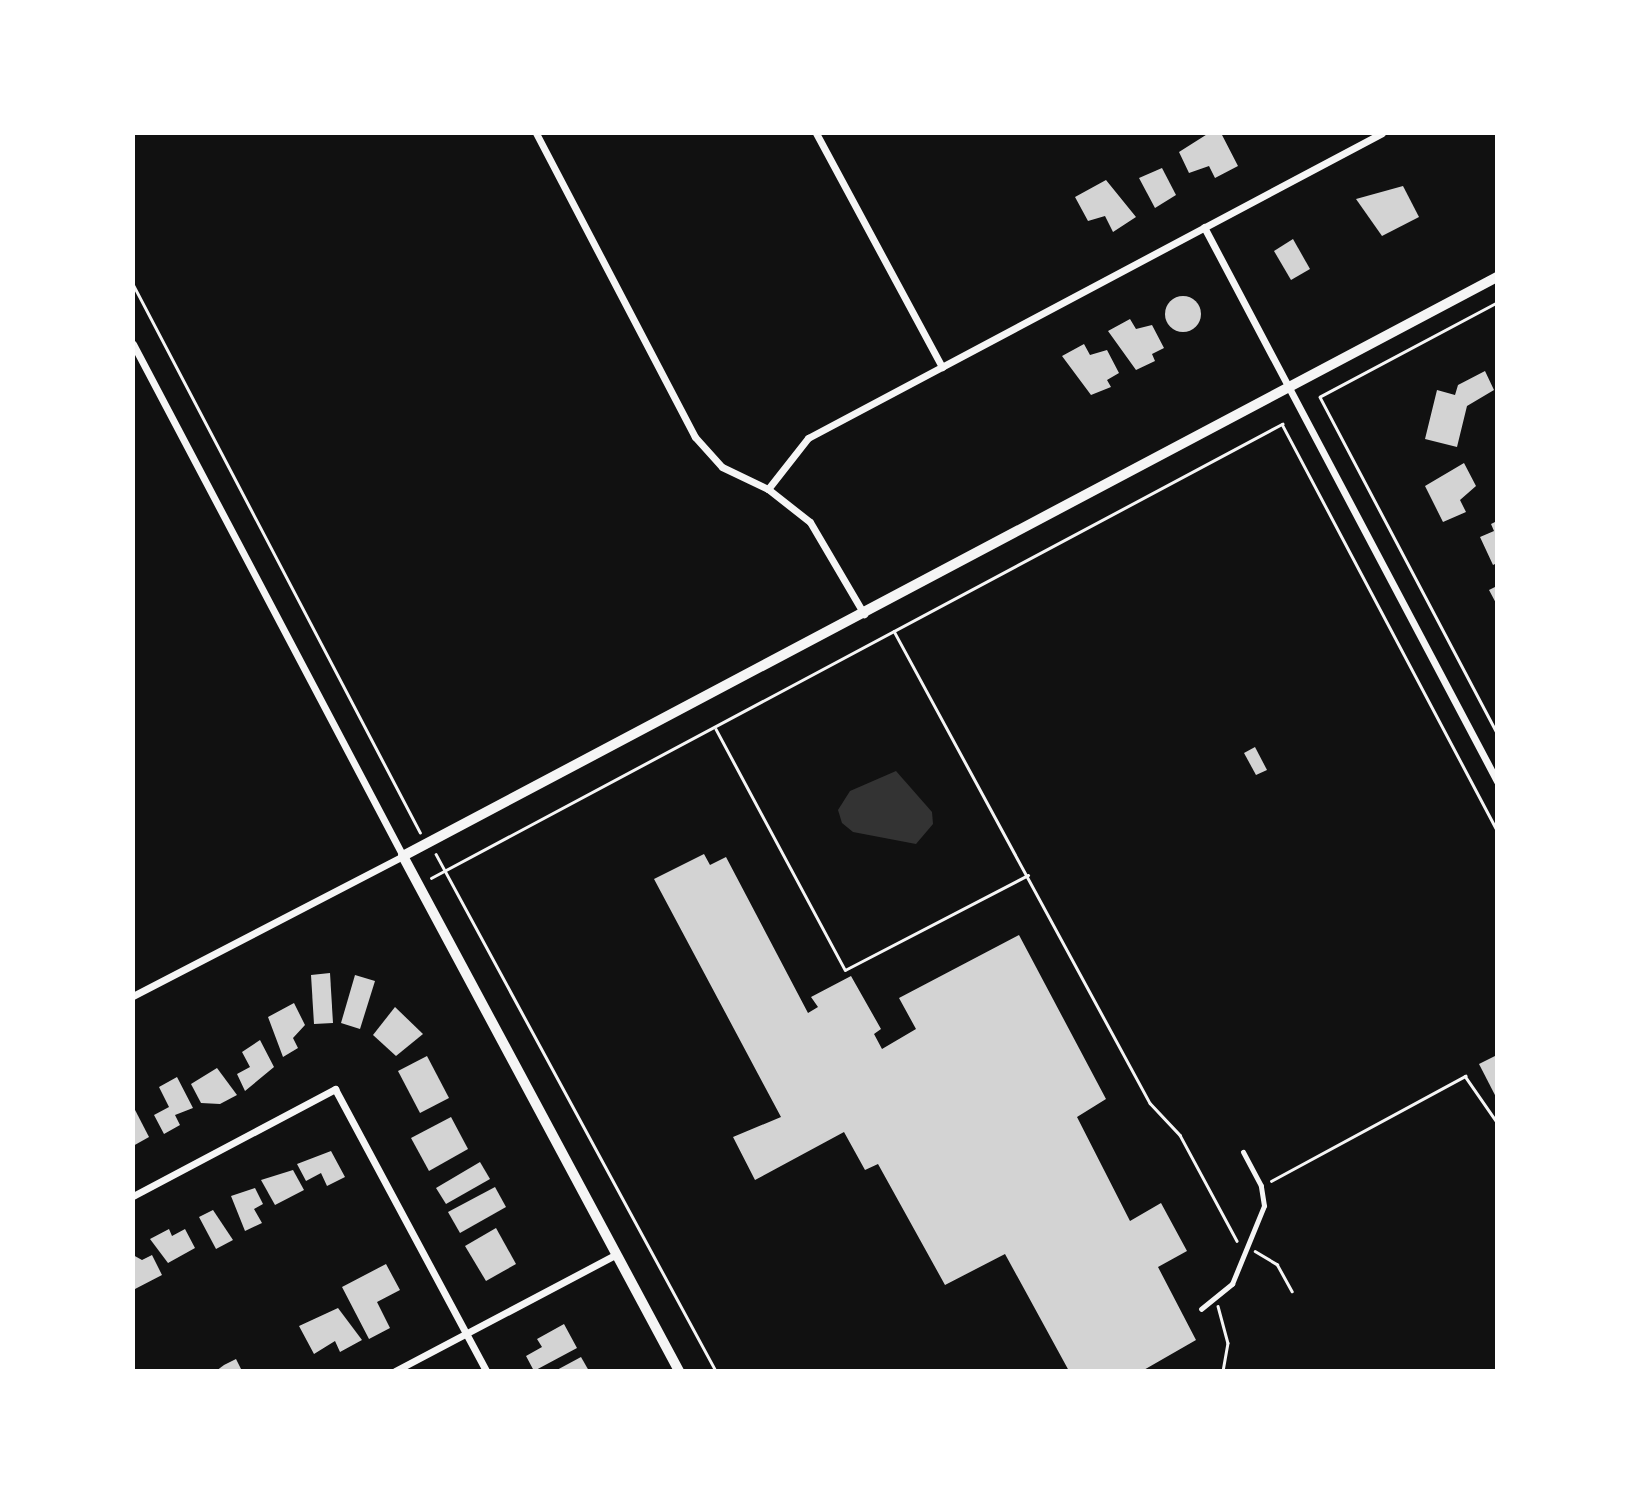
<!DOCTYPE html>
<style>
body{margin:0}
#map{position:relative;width:1630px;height:1504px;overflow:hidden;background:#111;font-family:Lora,serif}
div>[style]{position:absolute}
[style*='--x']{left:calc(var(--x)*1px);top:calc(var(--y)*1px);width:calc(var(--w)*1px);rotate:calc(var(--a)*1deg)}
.water>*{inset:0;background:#333}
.building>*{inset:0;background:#d3d3d3}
.round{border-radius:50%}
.path>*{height:2.5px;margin:-1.25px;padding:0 1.25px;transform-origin:1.25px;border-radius:1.25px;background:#f5f5f5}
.service>*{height:4.5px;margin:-2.25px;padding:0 2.25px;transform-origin:2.25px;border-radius:2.25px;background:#f5f5f5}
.minor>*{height:7px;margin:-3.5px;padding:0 3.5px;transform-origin:3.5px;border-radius:3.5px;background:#f5f5f5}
.tertiary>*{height:10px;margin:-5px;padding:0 5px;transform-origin:5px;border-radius:5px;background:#f5f5f5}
span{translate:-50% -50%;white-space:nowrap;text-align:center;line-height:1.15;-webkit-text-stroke:7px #fff;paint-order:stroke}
.frame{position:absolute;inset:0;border:135px solid #fff;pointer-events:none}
</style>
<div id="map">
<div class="water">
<i style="clip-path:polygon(896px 771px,932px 812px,933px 824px,916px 844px,853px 832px,842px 823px,838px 810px,850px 791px)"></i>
</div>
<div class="building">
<i style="clip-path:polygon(1209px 133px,1221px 133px,1238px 166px,1215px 178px,1209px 166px,1189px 173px,1179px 152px)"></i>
<i style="clip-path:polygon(1162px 168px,1176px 195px,1155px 208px,1139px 178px)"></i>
<i style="clip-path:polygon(1106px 180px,1136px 217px,1113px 232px,1105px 216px,1088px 221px,1075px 197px)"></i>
<i style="clip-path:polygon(1403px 186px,1419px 217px,1382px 236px,1356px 199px)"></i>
<i style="clip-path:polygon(1293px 239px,1310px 269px,1291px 280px,1274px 251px)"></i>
<i class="round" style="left:1165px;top:296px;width:36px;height:36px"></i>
<i style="clip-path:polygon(1130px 319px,1136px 329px,1152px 325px,1164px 348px,1152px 354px,1155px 361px,1136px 370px,1108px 331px)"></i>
<i style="clip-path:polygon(1084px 344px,1090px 355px,1107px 350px,1119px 373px,1107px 380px,1111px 387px,1091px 395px,1062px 356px)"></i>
<i style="clip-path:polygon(1485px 371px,1494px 390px,1467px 406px,1457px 447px,1425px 439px,1437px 390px,1455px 395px,1458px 385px)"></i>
<i style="clip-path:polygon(1464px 463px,1476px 486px,1460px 500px,1466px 512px,1443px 522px,1425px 486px)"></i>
<i style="clip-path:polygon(1497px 521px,1497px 563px,1493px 565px,1480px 537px,1494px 531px,1491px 524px)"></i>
<i style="clip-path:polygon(1497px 586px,1497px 605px,1489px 590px)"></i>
<i style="clip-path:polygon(1255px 747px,1267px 770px,1256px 775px,1244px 753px)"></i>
<i style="clip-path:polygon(704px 854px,710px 865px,726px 857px,808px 1013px,818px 1007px,811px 997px,851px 976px,881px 1029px,874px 1034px,882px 1049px,916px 1029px,899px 998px,1019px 935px,1106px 1099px,1077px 1117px,1130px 1221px,1161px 1203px,1187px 1251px,1158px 1267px,1196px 1340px,1142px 1371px,1069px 1371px,1005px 1254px,945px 1285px,878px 1164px,865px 1170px,844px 1132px,755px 1180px,733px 1137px,781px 1117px,654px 879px)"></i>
<i style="clip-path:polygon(330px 973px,333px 1023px,314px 1024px,311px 975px)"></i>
<i style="clip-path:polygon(355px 975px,375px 981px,360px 1029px,341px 1023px)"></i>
<i style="clip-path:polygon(294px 1003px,305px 1025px,293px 1038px,298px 1048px,283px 1057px,268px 1017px)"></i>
<i style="clip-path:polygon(395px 1007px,423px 1034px,396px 1056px,373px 1035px)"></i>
<i style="clip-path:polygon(260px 1040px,274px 1067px,245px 1091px,237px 1074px,250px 1067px,242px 1052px)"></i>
<i style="clip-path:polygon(1497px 1055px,1497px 1099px,1479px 1064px)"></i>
<i style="clip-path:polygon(427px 1056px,449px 1098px,420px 1113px,398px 1071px)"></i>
<i style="clip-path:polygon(217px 1068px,237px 1095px,220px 1104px,201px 1103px,191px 1084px)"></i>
<i style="clip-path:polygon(177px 1077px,193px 1108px,175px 1115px,180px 1125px,164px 1134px,154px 1115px,169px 1107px,159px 1087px)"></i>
<i style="clip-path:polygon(133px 1106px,149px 1137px,133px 1146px)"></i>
<i style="clip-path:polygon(451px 1117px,468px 1149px,429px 1171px,411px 1138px)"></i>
<i style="clip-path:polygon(331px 1151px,345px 1177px,327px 1186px,321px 1173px,306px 1181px,297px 1164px)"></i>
<i style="clip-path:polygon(480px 1162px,490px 1179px,446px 1204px,436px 1188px)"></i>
<i style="clip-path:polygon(293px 1170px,304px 1190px,275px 1205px,261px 1180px)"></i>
<i style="clip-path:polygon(495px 1187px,506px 1207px,460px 1233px,448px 1212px)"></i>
<i style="clip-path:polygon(255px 1188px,263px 1204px,254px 1209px,262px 1223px,245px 1231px,231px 1196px)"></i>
<i style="clip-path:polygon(213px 1210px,233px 1240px,216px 1249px,199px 1217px)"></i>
<i style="clip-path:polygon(496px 1228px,516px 1264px,486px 1281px,465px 1246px)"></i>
<i style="clip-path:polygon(169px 1229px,172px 1236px,185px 1229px,195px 1248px,168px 1263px,150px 1239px)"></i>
<i style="clip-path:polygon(133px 1255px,142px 1260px,152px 1255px,162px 1275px,135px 1289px)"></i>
<i style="clip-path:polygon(386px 1264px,400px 1290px,377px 1302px,390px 1328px,369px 1339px,342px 1287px)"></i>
<i style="clip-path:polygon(338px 1308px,362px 1340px,340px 1352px,335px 1341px,314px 1354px,299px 1326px)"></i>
<i style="clip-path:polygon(564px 1324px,577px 1348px,534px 1371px,526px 1356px,542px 1347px,537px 1339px)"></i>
<i style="clip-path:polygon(581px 1357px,589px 1371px,555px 1371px)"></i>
<i style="clip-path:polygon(236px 1359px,242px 1371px,216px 1371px,224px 1365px)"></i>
</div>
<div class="path">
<i style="--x:133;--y:284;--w:619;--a:62.36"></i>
<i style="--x:1497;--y:303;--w:200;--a:152"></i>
<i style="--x:1320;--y:397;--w:380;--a:62.2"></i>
<i style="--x:894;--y:631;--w:537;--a:61.53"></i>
<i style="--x:1150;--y:1103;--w:44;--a:46.8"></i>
<i style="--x:1180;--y:1135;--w:120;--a:61.7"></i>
<i style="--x:716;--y:729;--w:273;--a:61.8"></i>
<i style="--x:845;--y:970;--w:206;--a:-27.4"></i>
<i style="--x:436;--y:854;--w:588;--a:61.56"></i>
<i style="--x:431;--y:878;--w:965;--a:-28.08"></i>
<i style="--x:1282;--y:424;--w:459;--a:62.1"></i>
<i style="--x:1271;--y:1181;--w:221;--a:-28.4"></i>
<i style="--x:1465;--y:1076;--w:56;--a:55.2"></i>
<i style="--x:1255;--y:1251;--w:26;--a:31"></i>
<i style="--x:1277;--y:1264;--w:31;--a:61"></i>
<i style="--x:1218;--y:1306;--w:38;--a:75"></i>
<i style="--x:1228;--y:1343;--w:28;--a:100"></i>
</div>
<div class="service">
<i style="--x:1201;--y:1309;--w:40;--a:-39"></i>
<i style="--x:1232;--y:1284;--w:84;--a:-67.7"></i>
<i style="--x:1264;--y:1206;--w:20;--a:-99"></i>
<i style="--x:1261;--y:1186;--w:38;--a:-118"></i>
</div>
<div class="minor">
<i style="--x:536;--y:133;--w:343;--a:62.4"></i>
<i style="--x:695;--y:437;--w:40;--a:48"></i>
<i style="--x:722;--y:467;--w:51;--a:25.6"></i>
<i style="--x:768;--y:489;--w:53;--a:38.2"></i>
<i style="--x:810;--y:522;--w:107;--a:59.6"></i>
<i style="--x:816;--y:133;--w:266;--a:61.7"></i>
<i style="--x:1204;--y:227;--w:627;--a:62.13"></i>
<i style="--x:133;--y:344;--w:579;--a:62.2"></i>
<i style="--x:403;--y:856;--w:304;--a:152.6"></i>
<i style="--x:768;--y:489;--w:65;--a:-51.9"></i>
<i style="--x:808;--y:438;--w:650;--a:-27.98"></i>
<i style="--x:133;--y:1196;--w:229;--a:-27.9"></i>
<i style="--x:335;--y:1089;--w:320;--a:61.8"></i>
<i style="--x:395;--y:1371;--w:251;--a:-27.8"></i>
</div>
<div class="tertiary">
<i style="--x:679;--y:1371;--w:584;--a:-118.19"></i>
<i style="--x:403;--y:856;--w:1238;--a:-27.89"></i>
</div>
<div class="frame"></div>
</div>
